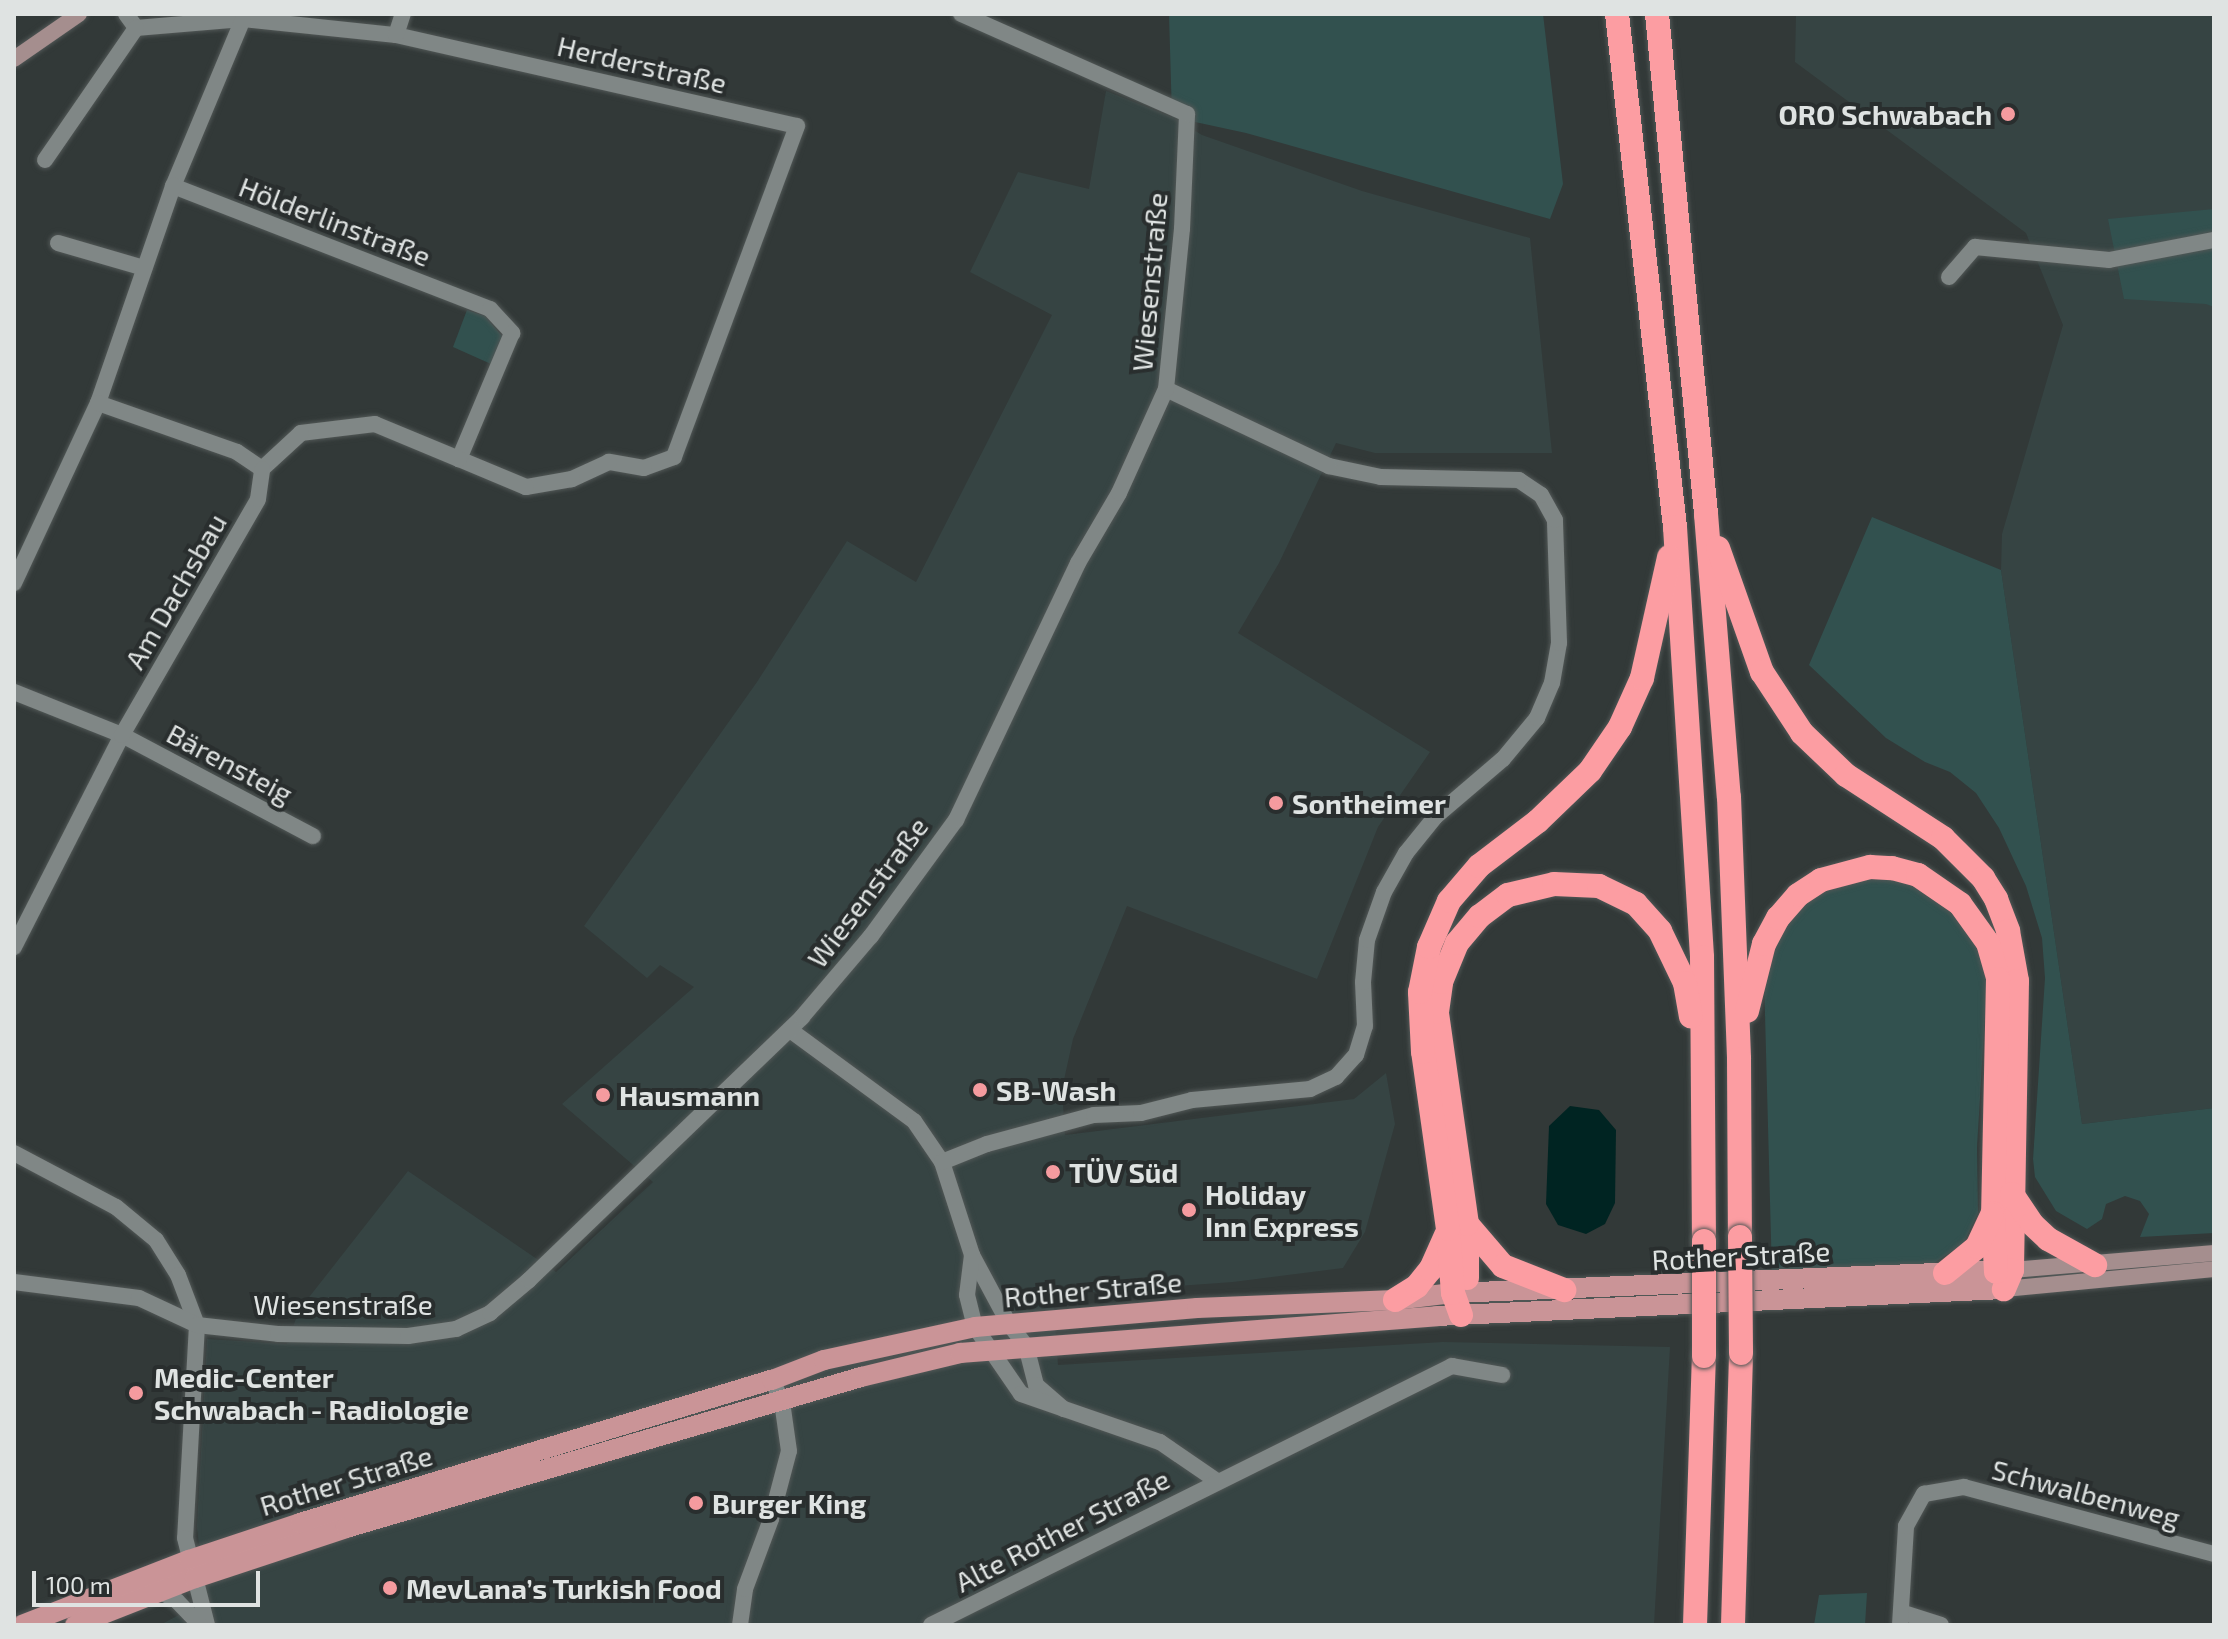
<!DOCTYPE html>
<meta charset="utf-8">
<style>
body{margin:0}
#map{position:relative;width:2228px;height:1639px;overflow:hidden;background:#323938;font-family:"Exo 2",sans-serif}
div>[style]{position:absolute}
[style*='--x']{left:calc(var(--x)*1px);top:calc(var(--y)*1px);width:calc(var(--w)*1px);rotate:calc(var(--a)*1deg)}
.built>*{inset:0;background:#364443}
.green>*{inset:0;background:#32514f}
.water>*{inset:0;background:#002422}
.roads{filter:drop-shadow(0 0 2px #515756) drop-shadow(0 0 2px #515756)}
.minor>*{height:16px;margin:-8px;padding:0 8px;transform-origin:8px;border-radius:8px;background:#808786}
.secondary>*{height:16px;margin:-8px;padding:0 8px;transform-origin:8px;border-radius:8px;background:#a58e8e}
.primary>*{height:20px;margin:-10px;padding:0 10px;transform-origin:10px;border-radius:10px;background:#ca9497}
.motorway>*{height:24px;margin:-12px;padding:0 12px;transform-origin:12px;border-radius:12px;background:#fc9da2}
.bridges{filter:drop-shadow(0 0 2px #515756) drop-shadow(0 0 2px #515756)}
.motorway-bridge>*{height:24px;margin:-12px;padding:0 12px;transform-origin:12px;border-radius:12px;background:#fc9da2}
.dots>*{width:22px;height:22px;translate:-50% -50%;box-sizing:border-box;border:4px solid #292e2e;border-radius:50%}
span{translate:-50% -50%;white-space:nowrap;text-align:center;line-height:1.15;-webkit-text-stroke:8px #292e2e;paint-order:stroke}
.street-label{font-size:28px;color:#dfe3e2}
.poi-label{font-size:28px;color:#dfe3e2;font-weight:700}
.right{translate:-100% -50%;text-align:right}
.left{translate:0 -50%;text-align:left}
.frame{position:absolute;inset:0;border:16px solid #dfe3e2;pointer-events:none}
.scale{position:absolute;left:32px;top:1571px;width:228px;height:36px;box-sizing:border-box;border:4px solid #dfe3e2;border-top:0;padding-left:10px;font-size:24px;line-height:28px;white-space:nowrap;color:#dfe3e2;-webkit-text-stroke:6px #292e2e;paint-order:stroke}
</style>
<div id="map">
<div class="built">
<i style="clip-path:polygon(1796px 14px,2214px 14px,2214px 1108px,2082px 1124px,2001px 570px,2002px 534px,2063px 325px,2026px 233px,1795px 62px)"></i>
<i style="clip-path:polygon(1106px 91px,1172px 117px,1202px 135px,1362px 191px,1530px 238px,1552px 453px,1375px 453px,1336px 443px,1279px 563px,1238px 633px,1430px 752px,1378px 827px,1317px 979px,1127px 906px,1073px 1039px,1062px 1089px,1065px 1135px,1354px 1099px,1386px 1073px,1395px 1124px,1365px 1232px,1343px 1268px,1233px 1282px,1053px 1295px,1058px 1365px,1443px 1342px,1670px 1347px,1654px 1625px,160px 1625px,205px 1601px,197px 1527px,207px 1339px,287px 1344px,299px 1310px,408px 1171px,556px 1272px,653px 1182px,562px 1104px,694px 987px,660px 965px,647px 978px,584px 926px,757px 682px,847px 541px,916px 582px,1052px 315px,970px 272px,1018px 172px,1089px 189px)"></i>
</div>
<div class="green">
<i style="clip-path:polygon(1169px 14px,1543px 14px,1563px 184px,1550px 219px,1246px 133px,1172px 117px)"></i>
<i style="clip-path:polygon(2214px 209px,2214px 307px,2206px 304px,2124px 299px,2108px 219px)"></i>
<i style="clip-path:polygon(467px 310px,485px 316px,502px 336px,491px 364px,453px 347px)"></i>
<i style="clip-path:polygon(1872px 517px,2001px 570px,2082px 1124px,2214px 1108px,2214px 1233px,2140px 1237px,2149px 1214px,2140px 1201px,2125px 1196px,2106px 1204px,2102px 1219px,2087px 1229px,2056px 1211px,2035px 1177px,2033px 1159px,2045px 978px,2042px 938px,2026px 886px,1999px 828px,1976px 793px,1950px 772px,1925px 762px,1886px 738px,1809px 665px)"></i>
<i style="clip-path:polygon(1897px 877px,1950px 906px,1976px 942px,1987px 980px,1977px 1148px,1978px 1213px,1963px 1244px,1931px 1265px,1772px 1275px,1764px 977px,1780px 929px,1822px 888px,1848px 879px)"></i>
<i style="clip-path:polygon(1867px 1593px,1865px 1625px,1814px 1625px,1819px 1595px)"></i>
</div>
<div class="water">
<i style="clip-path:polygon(1570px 1106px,1599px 1110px,1616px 1130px,1615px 1203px,1605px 1224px,1586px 1234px,1558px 1225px,1546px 1204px,1549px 1126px)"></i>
</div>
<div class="roads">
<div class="minor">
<i style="--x:126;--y:14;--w:17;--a:54"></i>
<i style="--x:136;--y:28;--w:107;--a:-4.8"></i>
<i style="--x:243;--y:19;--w:154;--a:6"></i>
<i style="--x:396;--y:35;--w:411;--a:12.8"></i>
<i style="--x:797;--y:126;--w:353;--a:110.4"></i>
<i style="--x:674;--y:457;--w:32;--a:160"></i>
<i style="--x:644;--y:468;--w:36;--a:-170"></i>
<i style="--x:609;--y:462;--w:41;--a:155.3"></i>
<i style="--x:572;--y:479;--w:47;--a:170.1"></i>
<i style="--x:526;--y:487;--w:73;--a:-157.3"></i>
<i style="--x:243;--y:19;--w:181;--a:112.7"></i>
<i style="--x:173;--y:186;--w:340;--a:21.2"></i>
<i style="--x:490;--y:309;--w:33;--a:47"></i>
<i style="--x:512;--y:333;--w:137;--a:112.8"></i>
<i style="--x:459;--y:459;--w:91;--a:-157.4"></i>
<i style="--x:375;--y:424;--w:75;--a:173.1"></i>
<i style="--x:301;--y:433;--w:53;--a:137.3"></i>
<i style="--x:396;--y:35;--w:22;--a:-72"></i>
<i style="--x:45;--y:160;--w:160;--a:-55.4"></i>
<i style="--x:58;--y:243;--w:90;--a:16.2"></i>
<i style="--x:1949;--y:277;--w:40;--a:-49"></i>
<i style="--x:1975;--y:247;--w:135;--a:5.5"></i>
<i style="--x:2109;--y:260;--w:107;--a:-10.8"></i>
<i style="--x:98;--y:403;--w:230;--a:-70.9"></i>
<i style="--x:14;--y:583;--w:199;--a:-65"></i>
<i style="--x:98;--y:403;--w:147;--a:19.4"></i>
<i style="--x:237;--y:452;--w:30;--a:34"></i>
<i style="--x:14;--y:692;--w:116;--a:21.7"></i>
<i style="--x:122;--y:735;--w:216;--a:27.9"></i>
<i style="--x:14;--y:947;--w:238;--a:-63"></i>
<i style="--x:122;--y:735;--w:272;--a:-60"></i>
<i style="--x:258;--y:499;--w:30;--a:-82"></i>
<i style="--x:790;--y:1030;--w:154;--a:36.3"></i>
<i style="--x:914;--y:1121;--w:50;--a:55.7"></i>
<i style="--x:942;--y:1162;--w:98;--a:72.1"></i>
<i style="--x:972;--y:1255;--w:78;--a:61.8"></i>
<i style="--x:1009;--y:1324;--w:28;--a:52"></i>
<i style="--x:1026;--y:1346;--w:40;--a:75.6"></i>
<i style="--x:1036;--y:1385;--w:37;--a:41"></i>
<i style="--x:14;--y:1153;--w:115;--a:27.9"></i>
<i style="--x:116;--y:1207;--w:52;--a:39.5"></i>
<i style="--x:156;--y:1240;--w:41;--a:57.8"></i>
<i style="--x:178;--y:1275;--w:53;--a:69.2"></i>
<i style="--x:197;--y:1325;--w:213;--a:93.2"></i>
<i style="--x:185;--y:1538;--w:90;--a:75.8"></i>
<i style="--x:942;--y:1162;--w:48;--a:-21.8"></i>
<i style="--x:987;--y:1144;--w:111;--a:-15.2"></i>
<i style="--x:1094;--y:1115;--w:47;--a:-2.4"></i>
<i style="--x:1141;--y:1113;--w:53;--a:-14.3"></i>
<i style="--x:1192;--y:1100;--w:119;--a:-5.3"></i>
<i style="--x:1310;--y:1089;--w:29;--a:-25"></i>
<i style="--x:1336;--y:1077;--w:30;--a:-48"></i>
<i style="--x:1356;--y:1055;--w:30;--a:-73"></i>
<i style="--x:1365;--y:1026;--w:44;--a:-92.6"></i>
<i style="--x:1363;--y:982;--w:42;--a:-84.6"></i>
<i style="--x:1367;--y:940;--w:51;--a:-70.5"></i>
<i style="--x:1384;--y:892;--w:45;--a:-60.6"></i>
<i style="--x:1406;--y:853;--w:46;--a:-51.1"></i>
<i style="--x:1435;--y:817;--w:89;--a:-40.5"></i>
<i style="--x:1503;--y:759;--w:53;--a:-50.3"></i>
<i style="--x:1537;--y:718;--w:38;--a:-67"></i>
<i style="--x:1552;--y:683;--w:41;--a:-80.1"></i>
<i style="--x:1559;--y:643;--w:123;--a:-91.9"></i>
<i style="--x:1555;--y:520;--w:29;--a:-119"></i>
<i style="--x:1541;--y:495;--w:27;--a:-146"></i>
<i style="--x:1519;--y:480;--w:138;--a:-178.8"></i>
<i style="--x:1381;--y:477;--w:53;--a:-168.1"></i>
<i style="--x:1329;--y:466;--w:180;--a:-154.7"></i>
<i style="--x:972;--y:1255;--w:40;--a:97.1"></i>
<i style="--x:967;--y:1295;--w:33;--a:76"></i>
<i style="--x:975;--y:1327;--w:81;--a:55.5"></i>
<i style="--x:1021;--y:1394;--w:147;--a:19.1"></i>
<i style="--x:1160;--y:1442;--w:69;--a:34.4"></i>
<i style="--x:14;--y:1282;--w:126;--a:7.3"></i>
<i style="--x:139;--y:1298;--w:64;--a:25"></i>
<i style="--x:197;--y:1325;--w:81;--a:6.3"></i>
<i style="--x:278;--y:1334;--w:130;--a:0.9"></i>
<i style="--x:408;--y:1336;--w:49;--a:-8.3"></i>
<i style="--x:456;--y:1329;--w:38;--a:-25"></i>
<i style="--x:490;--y:1313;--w:51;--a:-40.2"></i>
<i style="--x:529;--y:1280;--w:379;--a:-43.9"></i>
<i style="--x:802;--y:1017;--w:106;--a:-49.6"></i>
<i style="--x:871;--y:936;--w:144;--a:-53.8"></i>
<i style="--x:956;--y:820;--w:284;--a:-64.6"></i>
<i style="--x:1078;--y:563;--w:81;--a:-59.6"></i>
<i style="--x:1119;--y:493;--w:114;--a:-65.7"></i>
<i style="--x:1166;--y:389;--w:161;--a:-84.3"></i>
<i style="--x:1182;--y:229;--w:115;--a:-87.5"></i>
<i style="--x:1187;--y:114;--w:247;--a:-156.1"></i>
<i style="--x:161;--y:1592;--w:18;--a:29"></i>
<i style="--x:177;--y:1601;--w:33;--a:46"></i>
<i style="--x:1901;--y:1612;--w:42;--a:18"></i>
<i style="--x:740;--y:1625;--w:36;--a:-82"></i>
<i style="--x:745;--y:1589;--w:75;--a:-69.6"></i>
<i style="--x:771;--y:1519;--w:70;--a:-75.2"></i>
<i style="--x:789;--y:1451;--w:49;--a:-98.1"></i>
<i style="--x:782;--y:1402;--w:24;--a:-114"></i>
<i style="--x:931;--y:1625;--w:582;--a:-26.43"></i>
<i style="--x:1452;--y:1366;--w:51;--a:10.2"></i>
<i style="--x:1900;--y:1625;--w:99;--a:-86.5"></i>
<i style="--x:1906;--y:1526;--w:37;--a:-61"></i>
<i style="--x:1924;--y:1494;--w:41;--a:-9.9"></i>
<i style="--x:1964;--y:1487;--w:259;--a:15"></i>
</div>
<div class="secondary">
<i style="--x:14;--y:59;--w:79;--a:-34.7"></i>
<i style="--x:2012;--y:1270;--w:203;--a:-4.8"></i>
<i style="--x:2004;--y:1289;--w:211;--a:-5.4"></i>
</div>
<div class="primary">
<i style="--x:22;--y:1625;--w:179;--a:-21.3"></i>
<i style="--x:189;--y:1560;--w:117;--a:-18.4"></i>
<i style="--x:300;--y:1523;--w:493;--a:-16.9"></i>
<i style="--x:772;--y:1380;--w:56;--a:-21"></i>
<i style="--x:824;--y:1360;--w:155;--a:-12.3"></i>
<i style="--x:975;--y:1327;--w:223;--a:-4.9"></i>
<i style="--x:1197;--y:1308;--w:198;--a:-2.3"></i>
<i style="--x:1395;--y:1300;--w:58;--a:-6.9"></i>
<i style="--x:1453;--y:1293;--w:555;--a:-2.37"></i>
<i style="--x:75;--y:1625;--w:129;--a:-21.4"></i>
<i style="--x:195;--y:1578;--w:159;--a:-18.3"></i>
<i style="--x:346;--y:1528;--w:537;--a:-16.34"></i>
<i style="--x:861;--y:1377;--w:102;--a:-13.6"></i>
<i style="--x:960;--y:1353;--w:478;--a:-4.4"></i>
<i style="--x:1437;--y:1316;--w:568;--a:-2.73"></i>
</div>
<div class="motorway">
<i style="--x:1617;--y:14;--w:516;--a:83.55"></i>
<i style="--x:1675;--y:527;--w:431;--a:86.4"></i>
<i style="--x:1702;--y:957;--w:284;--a:89.6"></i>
<i style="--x:1657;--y:14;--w:502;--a:84.4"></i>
<i style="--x:1706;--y:514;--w:284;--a:85.4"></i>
<i style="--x:1729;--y:797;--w:262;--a:87.8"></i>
<i style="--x:1739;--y:1059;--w:178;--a:89.7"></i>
<i style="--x:1718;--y:548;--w:132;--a:70.5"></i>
<i style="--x:1762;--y:672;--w:73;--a:56.7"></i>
<i style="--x:1802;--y:733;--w:61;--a:43.7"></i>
<i style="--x:1846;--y:775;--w:116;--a:33"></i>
<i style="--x:1943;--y:838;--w:57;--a:45"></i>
<i style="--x:1983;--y:878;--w:25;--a:58"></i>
<i style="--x:1996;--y:899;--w:34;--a:69"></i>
<i style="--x:2008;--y:931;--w:51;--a:79.8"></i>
<i style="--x:2017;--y:981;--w:289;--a:91"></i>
<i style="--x:2012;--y:1270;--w:21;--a:113"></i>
<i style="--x:1747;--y:1011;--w:69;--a:-75.8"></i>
<i style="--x:1764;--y:944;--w:30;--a:-62"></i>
<i style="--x:1778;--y:918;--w:30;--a:-49"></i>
<i style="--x:1798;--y:895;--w:27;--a:-33"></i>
<i style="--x:1821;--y:880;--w:51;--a:-14.9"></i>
<i style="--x:1870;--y:867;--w:22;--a:3"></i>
<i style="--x:1892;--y:868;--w:27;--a:15"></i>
<i style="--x:1918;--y:875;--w:51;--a:34.6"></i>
<i style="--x:1960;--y:904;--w:48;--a:54.3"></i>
<i style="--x:1988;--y:943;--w:37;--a:74"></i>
<i style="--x:1998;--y:979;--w:234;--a:91.2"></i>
<i style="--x:1993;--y:1213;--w:59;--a:87.1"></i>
<i style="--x:2012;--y:1194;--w:36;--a:56"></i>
<i style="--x:2032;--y:1224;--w:22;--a:43"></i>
<i style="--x:2048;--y:1239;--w:54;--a:29"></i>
<i style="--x:1467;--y:1224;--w:55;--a:49.4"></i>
<i style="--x:1503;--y:1266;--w:66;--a:21.5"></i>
<i style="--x:1945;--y:1273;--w:41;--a:-39.1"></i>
<i style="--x:1977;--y:1247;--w:35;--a:-65"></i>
<i style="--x:1467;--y:1278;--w:54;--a:-90"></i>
<i style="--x:1467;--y:1224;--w:214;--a:-98.1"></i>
<i style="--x:1437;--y:1012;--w:30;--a:-82"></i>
<i style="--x:1441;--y:982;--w:42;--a:-67.7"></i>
<i style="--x:1457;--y:943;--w:35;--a:-50"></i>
<i style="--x:1480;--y:916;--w:35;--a:-37"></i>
<i style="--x:1508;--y:895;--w:47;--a:-13.4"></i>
<i style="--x:1554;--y:884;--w:45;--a:2.5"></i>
<i style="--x:1599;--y:886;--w:41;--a:25.9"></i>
<i style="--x:1636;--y:904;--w:36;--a:48"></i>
<i style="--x:1660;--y:931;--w:58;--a:64.3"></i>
<i style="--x:1685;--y:983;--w:34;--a:80"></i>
<i style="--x:1395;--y:1300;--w:26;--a:-32"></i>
<i style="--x:1417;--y:1286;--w:22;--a:-51"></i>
<i style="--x:1431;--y:1269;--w:37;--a:-66"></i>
<i style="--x:1461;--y:1315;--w:23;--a:-110"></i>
<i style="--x:1453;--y:1293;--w:64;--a:-94.5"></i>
<i style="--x:1448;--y:1229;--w:179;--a:-98"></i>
<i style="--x:1423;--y:1052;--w:60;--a:-92.9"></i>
<i style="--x:1420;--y:992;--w:46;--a:-78.7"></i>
<i style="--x:1429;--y:947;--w:50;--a:-66.5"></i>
<i style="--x:1449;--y:901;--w:46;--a:-49.4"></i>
<i style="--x:1479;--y:866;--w:74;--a:-37.3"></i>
<i style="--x:1538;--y:821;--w:72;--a:-43.9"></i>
<i style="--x:1590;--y:771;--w:53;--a:-55.7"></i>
<i style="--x:1620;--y:727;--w:54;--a:-65.8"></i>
<i style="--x:1642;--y:678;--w:124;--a:-77.4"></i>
<i style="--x:1695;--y:1625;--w:269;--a:-88.1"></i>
<i style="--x:1733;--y:1625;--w:272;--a:-88.3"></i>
</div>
</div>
<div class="bridges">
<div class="motorway-bridge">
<i style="--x:1740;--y:1237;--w:116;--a:89.5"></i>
<i style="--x:1704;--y:1356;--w:115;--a:-90"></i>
</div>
</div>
<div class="dots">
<i style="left:2008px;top:114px;background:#f59b9f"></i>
<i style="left:1276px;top:803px;background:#f59b9f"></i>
<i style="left:980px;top:1090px;background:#f59b9f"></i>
<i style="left:603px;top:1095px;background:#f59b9f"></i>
<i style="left:1053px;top:1172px;background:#f59b9f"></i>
<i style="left:1189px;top:1210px;background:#f59b9f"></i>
<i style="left:136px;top:1393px;background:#f59b9f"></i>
<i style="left:696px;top:1503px;background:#f59b9f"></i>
<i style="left:390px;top:1588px;background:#f59b9f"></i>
</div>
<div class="street-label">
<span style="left:642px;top:64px;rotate:13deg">Herderstraße</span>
<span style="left:335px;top:221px;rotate:21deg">Hölderlinstraße</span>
<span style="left:1149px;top:282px;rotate:-85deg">Wiesenstraße</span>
<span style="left:175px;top:591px;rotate:-60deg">Am Dachsbau</span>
<span style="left:230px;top:763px;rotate:28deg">Bärensteig</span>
<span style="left:867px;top:892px;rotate:-53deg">Wiesenstraße</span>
<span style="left:1741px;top:1255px;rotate:-3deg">Rother Straße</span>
<span style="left:1093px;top:1289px;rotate:-5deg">Rother Straße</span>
<span style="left:343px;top:1304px">Wiesenstraße</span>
<span style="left:346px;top:1480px;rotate:-17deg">Rother Straße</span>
<span style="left:2086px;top:1493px;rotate:15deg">Schwalbenweg</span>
<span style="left:1062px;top:1530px;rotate:-27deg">Alte Rother Straße</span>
</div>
<div class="poi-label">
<span class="right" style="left:1992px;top:114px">ORO Schwabach</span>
<span class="left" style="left:1292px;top:803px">Sontheimer</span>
<span class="left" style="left:996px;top:1090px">SB-Wash</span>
<span class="left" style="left:619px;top:1095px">Hausmann</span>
<span class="left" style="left:1069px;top:1172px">TÜV Süd</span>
<span class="left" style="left:1205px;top:1210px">Holiday<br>Inn Express</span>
<span class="left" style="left:154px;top:1393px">Medic-Center<br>Schwabach - Radiologie</span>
<span class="left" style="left:712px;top:1503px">Burger King</span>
<span class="left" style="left:406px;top:1588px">MevLana’s Turkish Food</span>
</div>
<div class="frame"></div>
<div class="scale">100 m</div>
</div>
